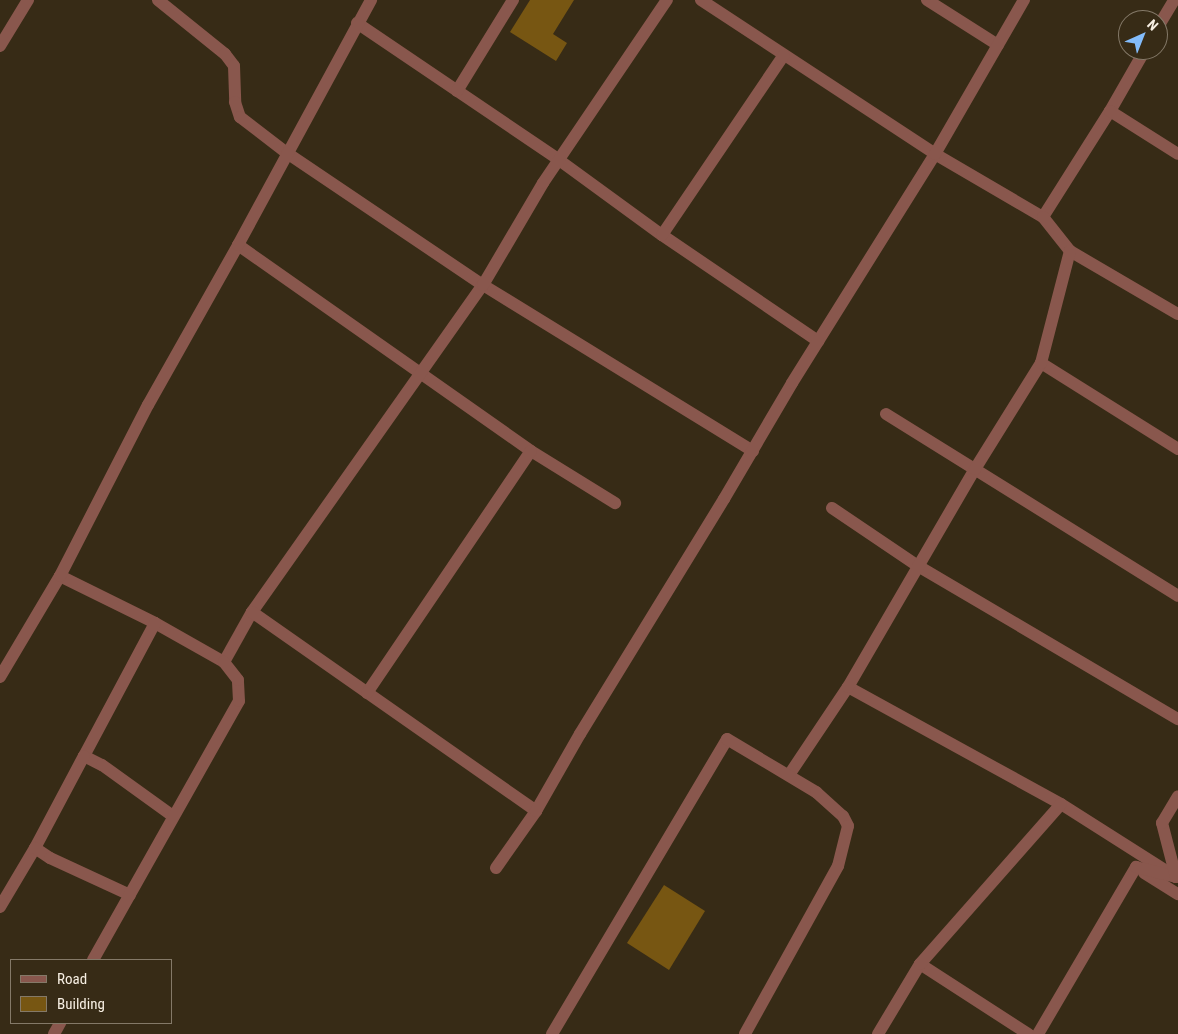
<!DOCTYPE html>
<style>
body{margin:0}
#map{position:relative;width:1178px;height:1034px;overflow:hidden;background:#372b16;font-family:"Roboto Condensed",sans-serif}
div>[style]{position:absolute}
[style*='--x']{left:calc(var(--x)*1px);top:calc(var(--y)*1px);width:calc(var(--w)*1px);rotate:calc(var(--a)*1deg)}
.building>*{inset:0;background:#775612}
.minor>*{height:12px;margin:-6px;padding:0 6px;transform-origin:6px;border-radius:6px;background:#89574d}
span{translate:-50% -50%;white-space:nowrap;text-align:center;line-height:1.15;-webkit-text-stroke:4.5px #372b16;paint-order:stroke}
.legend{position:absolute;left:10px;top:959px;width:162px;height:65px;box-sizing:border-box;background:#372b16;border:1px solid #847968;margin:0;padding:6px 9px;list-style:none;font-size:15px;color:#f7efe3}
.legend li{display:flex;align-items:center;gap:10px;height:25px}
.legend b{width:25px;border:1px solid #847968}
.north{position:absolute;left:1118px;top:10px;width:50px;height:50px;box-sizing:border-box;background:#372b16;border:1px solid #847968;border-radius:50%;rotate:44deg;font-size:14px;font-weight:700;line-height:20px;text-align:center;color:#f7efe3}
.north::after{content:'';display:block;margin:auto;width:18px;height:22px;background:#83bcfb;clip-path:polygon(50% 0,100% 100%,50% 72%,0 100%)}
</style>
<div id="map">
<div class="building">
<i style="clip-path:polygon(530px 0,574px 0,553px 34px,567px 43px,556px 61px,510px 32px)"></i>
<i style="clip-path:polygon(664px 885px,705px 911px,669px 970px,627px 943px)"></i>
</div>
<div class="minor">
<i style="--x:158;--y:0;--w:86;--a:38.9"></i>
<i style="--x:225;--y:54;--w:15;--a:53"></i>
<i style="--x:234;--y:66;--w:36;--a:88"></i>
<i style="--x:235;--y:102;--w:16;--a:72"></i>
<i style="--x:240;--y:117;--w:59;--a:37.5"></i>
<i style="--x:287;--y:153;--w:236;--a:34"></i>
<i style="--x:483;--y:285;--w:317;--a:31.6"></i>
<i style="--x:701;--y:0;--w:280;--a:33.3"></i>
<i style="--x:935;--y:154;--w:125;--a:30.3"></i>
<i style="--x:927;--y:0;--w:84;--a:32.4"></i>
<i style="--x:357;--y:23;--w:244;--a:34.1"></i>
<i style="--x:559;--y:160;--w:127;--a:36.1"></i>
<i style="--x:662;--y:235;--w:189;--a:34.2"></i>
<i style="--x:1158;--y:27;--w:31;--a:-59"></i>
<i style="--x:0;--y:46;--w:54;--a:-58.7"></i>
<i style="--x:1145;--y:50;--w:70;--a:119.8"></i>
<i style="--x:1110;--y:111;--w:125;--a:122.3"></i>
<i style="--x:1043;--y:217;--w:43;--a:51.5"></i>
<i style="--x:1070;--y:251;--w:125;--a:30.3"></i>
<i style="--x:457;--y:91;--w:107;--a:-58.4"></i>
<i style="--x:1110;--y:111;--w:80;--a:32.3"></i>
<i style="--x:662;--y:235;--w:217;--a:-55.9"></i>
<i style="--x:238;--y:245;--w:358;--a:35.1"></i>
<i style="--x:531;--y:451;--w:99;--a:31.8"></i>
<i style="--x:1041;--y:363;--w:162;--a:32.1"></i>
<i style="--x:886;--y:414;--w:344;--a:31.9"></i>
<i style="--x:832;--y:508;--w:104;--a:34"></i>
<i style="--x:918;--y:566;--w:302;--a:30.5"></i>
<i style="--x:60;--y:576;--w:106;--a:26.3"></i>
<i style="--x:155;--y:623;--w:79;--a:29.5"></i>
<i style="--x:224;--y:662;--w:57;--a:-60.8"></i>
<i style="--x:252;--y:612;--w:400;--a:-54.8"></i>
<i style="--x:483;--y:285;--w:118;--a:-59.5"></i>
<i style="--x:543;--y:183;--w:221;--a:-55.9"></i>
<i style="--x:252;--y:612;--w:347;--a:35"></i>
<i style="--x:155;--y:623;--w:151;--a:118.1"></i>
<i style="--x:84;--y:756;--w:20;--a:27"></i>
<i style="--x:102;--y:765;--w:87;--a:35.7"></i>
<i style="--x:0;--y:677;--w:117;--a:-59.3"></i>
<i style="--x:60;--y:576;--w:192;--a:-62.8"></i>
<i style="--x:148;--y:405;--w:184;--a:-60.6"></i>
<i style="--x:238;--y:245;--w:279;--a:-61.5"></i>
<i style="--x:848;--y:687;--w:243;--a:28.8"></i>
<i style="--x:1061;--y:804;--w:136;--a:32.4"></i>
<i style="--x:367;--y:693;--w:292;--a:-55.9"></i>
<i style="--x:789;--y:775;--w:106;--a:-56.2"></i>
<i style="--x:848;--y:687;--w:252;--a:-59.8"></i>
<i style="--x:975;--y:469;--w:125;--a:-58.1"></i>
<i style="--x:1041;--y:363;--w:116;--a:-75.5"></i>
<i style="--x:35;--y:848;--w:104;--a:-62"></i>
<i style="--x:496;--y:868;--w:70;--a:-54.9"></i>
<i style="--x:536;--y:811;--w:89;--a:-60.3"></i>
<i style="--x:580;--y:734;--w:276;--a:-58.5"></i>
<i style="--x:724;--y:499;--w:134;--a:-59.6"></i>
<i style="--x:792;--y:383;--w:270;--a:-58"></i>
<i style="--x:935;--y:154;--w:178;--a:-60"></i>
<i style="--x:1144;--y:873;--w:40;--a:32"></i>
<i style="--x:0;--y:907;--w:69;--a:-59.3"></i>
<i style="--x:35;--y:848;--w:18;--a:34"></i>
<i style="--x:50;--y:858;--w:88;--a:24.8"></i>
<i style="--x:93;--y:960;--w:297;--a:-60.6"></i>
<i style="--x:239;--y:701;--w:21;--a:-93"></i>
<i style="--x:238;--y:680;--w:23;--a:-128"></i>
<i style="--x:920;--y:964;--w:129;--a:32.9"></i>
<i style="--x:54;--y:1034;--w:13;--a:-61"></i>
<i style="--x:552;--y:1034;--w:343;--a:-59.3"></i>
<i style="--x:727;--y:739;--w:104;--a:30.8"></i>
<i style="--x:816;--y:792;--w:36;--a:42"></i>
<i style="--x:843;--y:816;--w:11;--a:63"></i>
<i style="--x:848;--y:826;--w:41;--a:104"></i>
<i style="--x:838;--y:866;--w:192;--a:119"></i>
<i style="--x:878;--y:1034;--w:82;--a:-59"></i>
<i style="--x:920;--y:964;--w:213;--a:-48.6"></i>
<i style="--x:1038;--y:1034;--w:194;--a:-59.6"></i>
<i style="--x:1136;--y:867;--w:41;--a:14"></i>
<i style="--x:1176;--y:877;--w:56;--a:-104.5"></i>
<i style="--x:1162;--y:823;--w:31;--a:-59"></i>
</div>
<ul class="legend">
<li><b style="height:6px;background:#89574d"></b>Road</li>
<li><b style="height:14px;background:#775612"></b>Building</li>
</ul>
<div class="north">N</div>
</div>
